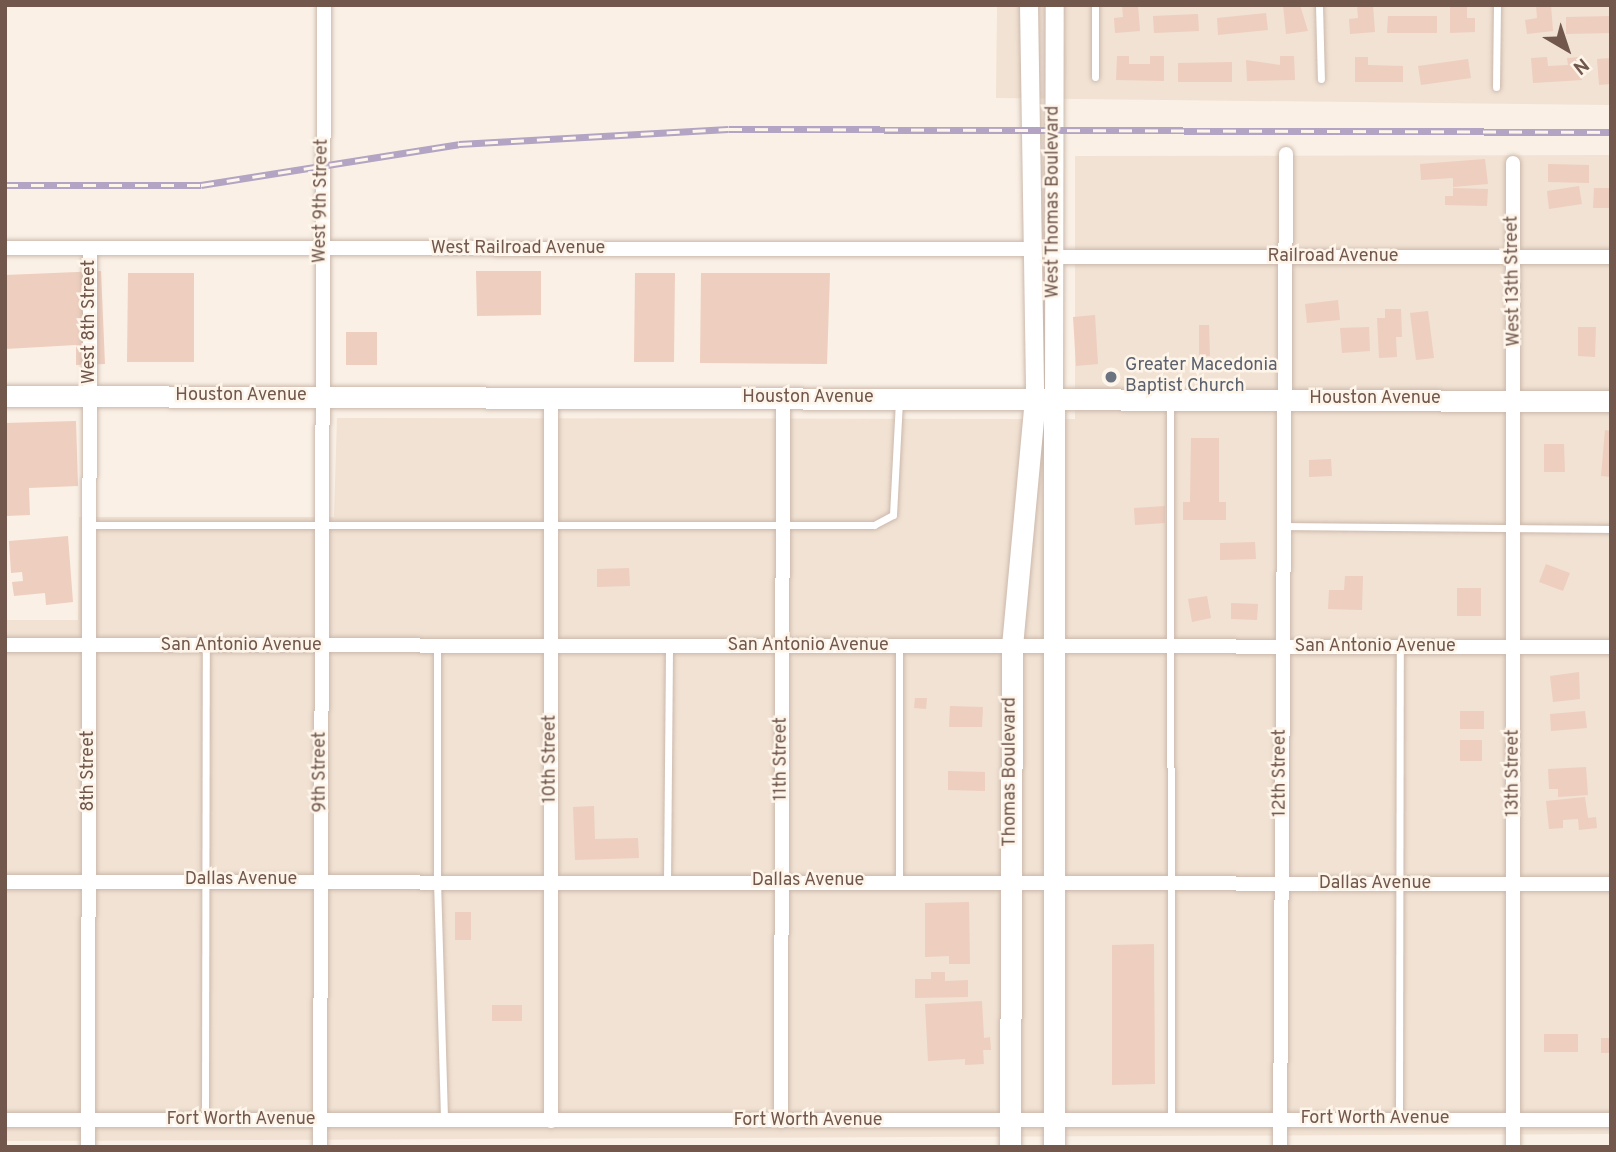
<!DOCTYPE html>
<style>
body{margin:0}
#map{position:relative;width:1616px;height:1152px;overflow:hidden;background:#faf0e5;font-family:Overpass,sans-serif}
div>[style]{position:absolute}
[style*='--x']{left:calc(var(--x)*1px);top:calc(var(--y)*1px);width:calc(var(--w)*1px);rotate:calc(var(--a)*1deg)}
.residential>*{inset:0;background:#f1e2d3}
.building>*{inset:0;background:#eecebe}
.roads{filter:drop-shadow(0 0 2px #cbb8ac) drop-shadow(0 0 2px #cbb8ac)}
.service>*{height:7px;margin:-3.5px;padding:0 3.5px;transform-origin:3.5px;border-radius:3.5px;background:#fff}
.minor>*{height:14px;margin:-7px;padding:0 7px;transform-origin:7px;border-radius:7px;background:#fff}
.tertiary>*{height:18px;margin:-9px;padding:0 9px;transform-origin:9px;border-radius:9px;background:#fff}
.secondary>*{height:21px;margin:-10.5px;padding:0 10.5px;transform-origin:10.5px;border-radius:10.5px;background:#fff}
.rail>*{height:7px;margin-top:-3.5px;transform-origin:0;background:repeating-linear-gradient(90deg,#fef5ea 0 13px,#b3a4c3 0 26px);box-sizing:border-box;border-block:2px solid #b3a4c3}
.dots>*{width:19px;height:19px;translate:-50% -50%;box-sizing:border-box;border:4px solid #fef5ea;border-radius:50%}
span{translate:-50% -50%;white-space:nowrap;text-align:center;line-height:1.15;-webkit-text-stroke:5px #fef5ea;paint-order:stroke}
.street-label{font-size:18px;color:#71574c}
.worship-label{font-size:18px;color:#5b616d}
.left{translate:0 -50%;text-align:left}
.frame{position:absolute;inset:0;border:7px solid #71574c;pointer-events:none}
.north{position:absolute;left:1532px;top:14px;width:70px;height:70px;-webkit-text-stroke:5px #fef5ea;paint-order:stroke;rotate:141deg;font-size:19px;font-weight:700;line-height:28px;text-align:center;color:#71574c}
.north::after{content:'';display:block;margin:auto;width:24px;height:32px;background:#71574c;clip-path:polygon(50% 0,100% 100%,50% 72%,0 100%)}
</style>
<div id="map">
<div class="residential">
<i style="clip-path:polygon(997px 5px,1611px 5px,1611px 105px,996px 98px)"></i>
<i style="clip-path:polygon(1611px 155px,1611px 1134px,5px 1141px,5px 620px,78px 620px,79px 517px,334px 517px,337px 418px,1075px 419px,1075px 156px)"></i>
</div>
<div class="building">
<i style="clip-path:polygon(1122px 5px,1138px 5px,1140px 31px,1115px 33px,1114px 18px,1123px 17px)"></i>
<i style="clip-path:polygon(1283px 5px,1300px 5px,1308px 31px,1286px 34px)"></i>
<i style="clip-path:polygon(1357px 5px,1373px 5px,1375px 32px,1350px 34px,1349px 19px,1358px 18px)"></i>
<i style="clip-path:polygon(1450px 5px,1467px 5px,1467px 18px,1475px 18px,1475px 32px,1450px 33px)"></i>
<i style="clip-path:polygon(1536px 5px,1551px 5px,1553px 31px,1527px 34px,1525px 20px,1537px 18px)"></i>
<i style="clip-path:polygon(1266px 13px,1268px 30px,1218px 35px,1217px 18px)"></i>
<i style="clip-path:polygon(1198px 14px,1199px 31px,1154px 33px,1153px 16px)"></i>
<i style="clip-path:polygon(1388px 16px,1437px 16px,1437px 33px,1387px 33px)"></i>
<i style="clip-path:polygon(1611px 16px,1611px 33px,1566px 34px,1566px 17px)"></i>
<i style="clip-path:polygon(1117px 56px,1129px 56px,1129px 64px,1150px 64px,1150px 56px,1164px 56px,1164px 81px,1116px 80px)"></i>
<i style="clip-path:polygon(1280px 56px,1294px 56px,1295px 80px,1247px 81px,1246px 60px,1280px 65px)"></i>
<i style="clip-path:polygon(1355px 57px,1368px 57px,1368px 65px,1403px 66px,1403px 82px,1355px 82px)"></i>
<i style="clip-path:polygon(1547px 57px,1548px 66px,1568px 65px,1567px 58px,1580px 57px,1582px 80px,1533px 83px,1531px 58px)"></i>
<i style="clip-path:polygon(1611px 58px,1611px 84px,1599px 85px,1597px 59px)"></i>
<i style="clip-path:polygon(1468px 59px,1471px 78px,1421px 85px,1418px 66px)"></i>
<i style="clip-path:polygon(1232px 62px,1232px 82px,1178px 82px,1178px 63px)"></i>
<i style="clip-path:polygon(1485px 159px,1488px 184px,1453px 187px,1453px 178px,1421px 180px,1420px 164px)"></i>
<i style="clip-path:polygon(1548px 164px,1589px 165px,1589px 183px,1548px 182px)"></i>
<i style="clip-path:polygon(1579px 186px,1582px 204px,1549px 209px,1547px 191px)"></i>
<i style="clip-path:polygon(1453px 188px,1488px 189px,1487px 206px,1445px 205px,1445px 196px,1453px 196px)"></i>
<i style="clip-path:polygon(1594px 188px,1611px 188px,1611px 208px,1593px 208px)"></i>
<i style="clip-path:polygon(101px 271px,105px 364px,76px 365px,76px 345px,5px 349px,5px 275px)"></i>
<i style="clip-path:polygon(476px 271px,541px 271px,541px 315px,477px 316px)"></i>
<i style="clip-path:polygon(128px 273px,194px 273px,194px 362px,127px 362px)"></i>
<i style="clip-path:polygon(635px 273px,675px 273px,674px 362px,634px 362px)"></i>
<i style="clip-path:polygon(701px 273px,830px 273px,827px 364px,700px 363px)"></i>
<i style="clip-path:polygon(1338px 300px,1340px 320px,1307px 323px,1305px 304px)"></i>
<i style="clip-path:polygon(1385px 309px,1401px 309px,1402px 337px,1396px 337px,1397px 357px,1379px 358px,1377px 318px,1385px 318px)"></i>
<i style="clip-path:polygon(1428px 311px,1434px 358px,1416px 360px,1410px 313px)"></i>
<i style="clip-path:polygon(1095px 315px,1098px 364px,1076px 366px,1073px 317px)"></i>
<i style="clip-path:polygon(1199px 325px,1209px 325px,1210px 356px,1199px 357px)"></i>
<i style="clip-path:polygon(1369px 327px,1370px 351px,1342px 353px,1340px 328px)"></i>
<i style="clip-path:polygon(1578px 327px,1596px 327px,1595px 357px,1578px 356px)"></i>
<i style="clip-path:polygon(346px 332px,377px 332px,377px 365px,346px 365px)"></i>
<i style="clip-path:polygon(76px 421px,78px 486px,29px 488px,30px 515px,5px 516px,5px 423px)"></i>
<i style="clip-path:polygon(1605px 430px,1611px 431px,1611px 477px,1601px 476px)"></i>
<i style="clip-path:polygon(1191px 438px,1219px 438px,1219px 502px,1226px 502px,1226px 520px,1183px 520px,1183px 502px,1190px 502px)"></i>
<i style="clip-path:polygon(1544px 444px,1564px 444px,1565px 472px,1544px 472px)"></i>
<i style="clip-path:polygon(1331px 459px,1332px 476px,1309px 477px,1309px 460px)"></i>
<i style="clip-path:polygon(1165px 506px,1165px 523px,1135px 525px,1134px 508px)"></i>
<i style="clip-path:polygon(68px 536px,73px 602px,46px 605px,45px 593px,14px 596px,12px 582px,23px 581px,22px 572px,11px 573px,9px 541px)"></i>
<i style="clip-path:polygon(1255px 542px,1256px 559px,1220px 560px,1220px 543px)"></i>
<i style="clip-path:polygon(1546px 564px,1570px 573px,1563px 591px,1539px 582px)"></i>
<i style="clip-path:polygon(629px 568px,630px 586px,597px 587px,597px 569px)"></i>
<i style="clip-path:polygon(1345px 576px,1363px 576px,1362px 610px,1328px 609px,1329px 590px,1344px 590px)"></i>
<i style="clip-path:polygon(1457px 588px,1481px 588px,1481px 616px,1457px 616px)"></i>
<i style="clip-path:polygon(1207px 596px,1211px 618px,1192px 622px,1188px 599px)"></i>
<i style="clip-path:polygon(1231px 603px,1258px 604px,1257px 620px,1231px 619px)"></i>
<i style="clip-path:polygon(1579px 672px,1580px 699px,1553px 702px,1550px 676px)"></i>
<i style="clip-path:polygon(915px 698px,927px 698px,926px 709px,914px 708px)"></i>
<i style="clip-path:polygon(950px 706px,983px 707px,982px 727px,949px 727px)"></i>
<i style="clip-path:polygon(1460px 711px,1484px 711px,1484px 729px,1460px 729px)"></i>
<i style="clip-path:polygon(1585px 711px,1587px 728px,1551px 731px,1550px 714px)"></i>
<i style="clip-path:polygon(1460px 740px,1482px 740px,1482px 761px,1460px 761px)"></i>
<i style="clip-path:polygon(1586px 767px,1588px 795px,1558px 797px,1558px 789px,1549px 789px,1548px 769px)"></i>
<i style="clip-path:polygon(948px 771px,985px 772px,985px 791px,948px 790px)"></i>
<i style="clip-path:polygon(1585px 797px,1588px 818px,1596px 817px,1597px 828px,1579px 830px,1578px 819px,1563px 820px,1563px 828px,1549px 829px,1546px 801px)"></i>
<i style="clip-path:polygon(594px 806px,595px 839px,638px 838px,639px 858px,575px 860px,573px 807px)"></i>
<i style="clip-path:polygon(969px 902px,970px 964px,949px 964px,949px 956px,925px 957px,925px 903px)"></i>
<i style="clip-path:polygon(455px 912px,471px 912px,471px 940px,455px 940px)"></i>
<i style="clip-path:polygon(1154px 944px,1155px 1084px,1112px 1085px,1112px 945px)"></i>
<i style="clip-path:polygon(931px 972px,945px 972px,945px 981px,968px 980px,968px 997px,915px 998px,915px 979px,931px 979px)"></i>
<i style="clip-path:polygon(982px 1001px,984px 1038px,990px 1037px,991px 1050px,983px 1050px,984px 1064px,965px 1065px,965px 1059px,928px 1061px,925px 1004px)"></i>
<i style="clip-path:polygon(492px 1005px,522px 1005px,522px 1021px,492px 1021px)"></i>
<i style="clip-path:polygon(1544px 1034px,1578px 1034px,1578px 1052px,1544px 1052px)"></i>
<i style="clip-path:polygon(1601px 1038px,1611px 1038px,1611px 1053px,1601px 1053px)"></i>
</div>
<div class="roads">
<div class="service">
<i style="--x:1319;--y:5;--w:74;--a:88.5"></i>
<i style="--x:1095;--y:77;--w:72;--a:-90"></i>
<i style="--x:1496;--y:87;--w:82;--a:-89.3"></i>
<i style="--x:1170;--y:403;--w:717;--a:89.92"></i>
<i style="--x:90;--y:525;--w:784;--a:0"></i>
<i style="--x:874;--y:525;--w:21;--a:-28"></i>
<i style="--x:893;--y:515;--w:113;--a:-87"></i>
<i style="--x:1282;--y:526;--w:329;--a:0.5"></i>
<i style="--x:437;--y:646;--w:235;--a:90"></i>
<i style="--x:437;--y:881;--w:239;--a:88.3"></i>
<i style="--x:667;--y:881;--w:235;--a:-89.5"></i>
<i style="--x:899;--y:882;--w:235;--a:-90"></i>
<i style="--x:1399;--y:1119;--w:472;--a:-89.9"></i>
<i style="--x:205;--y:1120;--w:473;--a:-89.9"></i>
</div>
<div class="minor">
<i style="--x:1513;--y:163;--w:984;--a:90"></i>
<i style="--x:5;--y:248;--w:1026;--a:0.06"></i>
<i style="--x:1054;--y:257;--w:557;--a:0"></i>
<i style="--x:5;--y:645;--w:1606;--a:0.07"></i>
<i style="--x:5;--y:882;--w:1606;--a:0.07"></i>
<i style="--x:5;--y:1120;--w:1606;--a:0"></i>
<i style="--x:551;--y:1121;--w:724;--a:-90"></i>
<i style="--x:781;--y:1121;--w:723;--a:-89.84"></i>
<i style="--x:88;--y:1147;--w:899;--a:-89.87"></i>
<i style="--x:320;--y:1147;--w:1142;--a:-89.8"></i>
<i style="--x:1280;--y:1147;--w:993;--a:-89.65"></i>
</div>
<div class="tertiary">
<i style="--x:1029;--y:5;--w:394;--a:89.1"></i>
<i style="--x:1054;--y:399;--w:394;--a:-89.9"></i>
</div>
<div class="secondary">
<i style="--x:5;--y:396;--w:1606;--a:0.18"></i>
<i style="--x:1010;--y:1147;--w:501;--a:-89.77"></i>
<i style="--x:1012;--y:646;--w:248;--a:-84.7"></i>
<i style="--x:1054;--y:1147;--w:748;--a:-90"></i>
</div>
</div>
<div class="rail">
<i style="--x:5;--y:185;--w:196;--a:0"></i>
<i style="--x:201;--y:185;--w:261;--a:-9"></i>
<i style="--x:459;--y:144;--w:270;--a:-3.2"></i>
<i style="--x:729;--y:129;--w:882;--a:0.19"></i>
</div>
<div class="dots">
<i style="left:1111px;top:377px;background:#6b7280"></i>
</div>
<div class="street-label">
<span style="left:322px;top:201px;rotate:-89deg">West 9th Street</span>
<span style="left:1054px;top:202px;rotate:-90deg">West Thomas Boulevard</span>
<span style="left:518px;top:249px">West Railroad Avenue</span>
<span style="left:1333px;top:257px">Railroad Avenue</span>
<span style="left:1514px;top:281px;rotate:-91deg">West 13th Street</span>
<span style="left:90px;top:322px;rotate:-90deg">West 8th Street</span>
<span style="left:241px;top:396px">Houston Avenue</span>
<span style="left:808px;top:398px">Houston Avenue</span>
<span style="left:1375px;top:399px">Houston Avenue</span>
<span style="left:241px;top:646px">San Antonio Avenue</span>
<span style="left:808px;top:646px">San Antonio Avenue</span>
<span style="left:1375px;top:647px">San Antonio Avenue</span>
<span style="left:551px;top:759px;rotate:-90deg">10th Street</span>
<span style="left:782px;top:759px;rotate:-90deg">11th Street</span>
<span style="left:89px;top:771px;rotate:-90deg">8th Street</span>
<span style="left:321px;top:772px;rotate:-90deg">9th Street</span>
<span style="left:1011px;top:772px;rotate:-90deg">Thomas Boulevard</span>
<span style="left:1281px;top:773px;rotate:-90deg">12th Street</span>
<span style="left:1514px;top:773px;rotate:-90deg">13th Street</span>
<span style="left:241px;top:880px">Dallas Avenue</span>
<span style="left:808px;top:881px">Dallas Avenue</span>
<span style="left:1375px;top:884px">Dallas Avenue</span>
<span style="left:1375px;top:1119px">Fort Worth Avenue</span>
<span style="left:241px;top:1120px">Fort Worth Avenue</span>
<span style="left:808px;top:1121px">Fort Worth Avenue</span>
</div>
<div class="worship-label">
<span class="left" style="left:1125px;top:377px">Greater Macedonia<br>Baptist Church</span>
</div>
<div class="frame"></div>
<div class="north">N</div>
</div>
